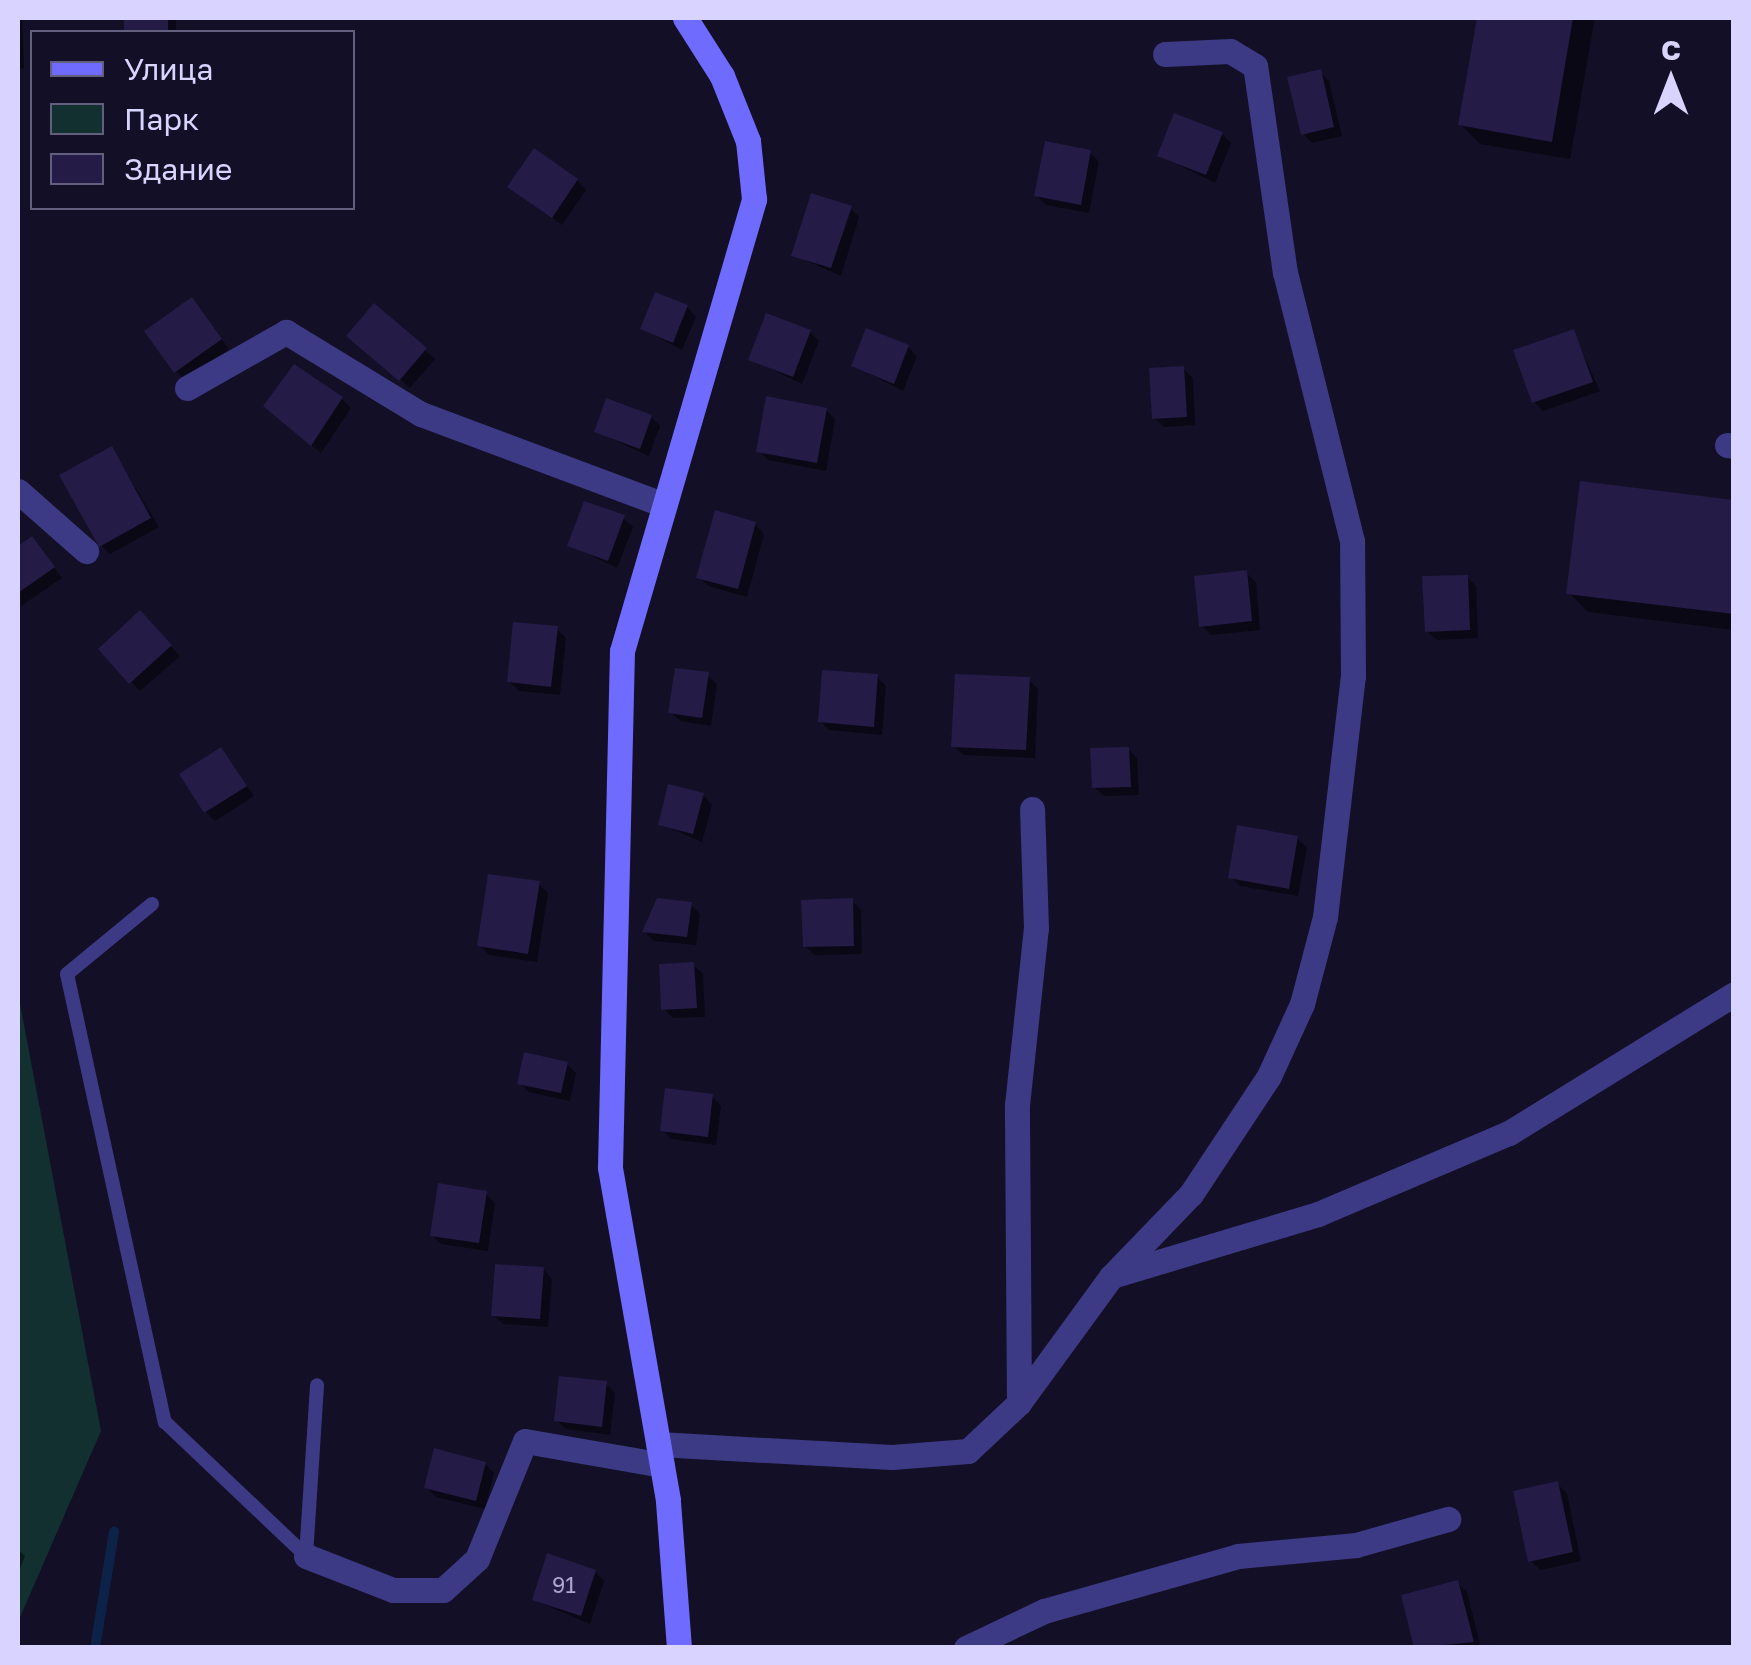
<!DOCTYPE html>
<meta charset="utf-8">
<style>
body{margin:0}
#map{position:relative;width:1751px;height:1665px;overflow:hidden;background:#130f26;font-family:"Golos Text",sans-serif}
div>[style]{position:absolute}
[style*='--x']{left:calc(var(--x)*1px);top:calc(var(--y)*1px);width:calc(var(--w)*1px);rotate:calc(var(--a)*1deg)}
.green>*{inset:0;background:#12302f}
.shadow>*{inset:0;background:#0007}
.stream>*{height:10px;margin:-5px;padding:0 5px;transform-origin:5px;border-radius:5px;background:#0c2248}
.building>*{inset:0;background:#241b47}
.lane>*{height:14px;margin:-7px;padding:0 7px;transform-origin:7px;border-radius:7px;background:#3d3a85}
.street>*{height:25px;margin:-12.5px;padding:0 12.5px;transform-origin:12.5px;border-radius:12.5px;background:#3d3a85}
.secondary>*{height:25px;margin:-12.5px;padding:0 12.5px;transform-origin:12.5px;border-radius:12.5px;background:#6f6bff}
span{translate:-50% -50%;white-space:nowrap;text-align:center;line-height:1.15;-webkit-text-stroke:8px #130f26;paint-order:stroke}
.number-label{font-size:22px;color:#aca6d1}
.number-label span{-webkit-text-stroke-width:0}
.frame{position:absolute;inset:0;border:20px solid #d9d4ff;pointer-events:none}
.legend{position:absolute;left:30px;top:30px;width:325px;height:180px;box-sizing:border-box;background:#130f26;border:2px solid #625e7d;margin:0;padding:12px 18px;list-style:none;font-size:30px;color:#d9d4ff}
.legend li{display:flex;align-items:center;gap:20px;height:50px}
.legend b{width:50px;border:2px solid #625e7d}
.north{position:absolute;left:1621px;top:30px;width:100px;height:100px;-webkit-text-stroke:8px #130f26;paint-order:stroke;rotate:0deg;font-size:28px;font-weight:700;line-height:40px;text-align:center;color:#d9d4ff}
.north::after{content:'';display:block;margin:auto;width:35px;height:45px;background:#d9d4ff;clip-path:polygon(50% 0,100% 100%,50% 72%,0 100%)}
</style>
<div id="map">
<div class="green">
<i style="clip-path:polygon(18px 993px,101px 1431px,18px 1622px)"></i>
</div>
<div class="shadow">
<i style="clip-path:polygon(18px 18px,22px 18px,24px 68px,18px 69px)"></i>
<i style="clip-path:polygon(126px 18px,176px 18px,176px 32px,126px 32px)"></i>
<i style="clip-path:polygon(1479px 18px,1595px 18px,1570px 159px,1480px 144px,1461px 125px)"></i>
<i style="clip-path:polygon(1320px 72px,1329px 81px,1342px 136px,1312px 143px,1303px 134px)"></i>
<i style="clip-path:polygon(1222px 134px,1231px 143px,1215px 183px,1159px 155px)"></i>
<i style="clip-path:polygon(1090px 152px,1099px 162px,1089px 213px,1046px 205px,1037px 196px)"></i>
<i style="clip-path:polygon(577px 180px,586px 190px,562px 225px,510px 187px)"></i>
<i style="clip-path:polygon(850px 208px,859px 217px,841px 276px,794px 255px)"></i>
<i style="clip-path:polygon(192px 300px,229px 349px,185px 380px,176px 371px)"></i>
<i style="clip-path:polygon(374px 307px,435px 359px,410px 388px,359px 344px)"></i>
<i style="clip-path:polygon(687px 307px,696px 317px,682px 350px,643px 329px)"></i>
<i style="clip-path:polygon(810px 332px,819px 341px,802px 384px,751px 359px)"></i>
<i style="clip-path:polygon(1573px 332px,1600px 391px,1543px 411px,1534px 402px)"></i>
<i style="clip-path:polygon(908px 347px,917px 356px,903px 391px,853px 365px)"></i>
<i style="clip-path:polygon(1183px 368px,1193px 378px,1195px 425px,1164px 427px,1154px 418px)"></i>
<i style="clip-path:polygon(342px 399px,351px 408px,321px 453px,275px 415px)"></i>
<i style="clip-path:polygon(826px 410px,835px 419px,826px 471px,768px 460px,759px 451px)"></i>
<i style="clip-path:polygon(651px 417px,660px 426px,649px 456px,597px 432px)"></i>
<i style="clip-path:polygon(112px 449px,159px 527px,110px 554px,101px 545px)"></i>
<i style="clip-path:polygon(1734px 502px,1734px 630px,1588px 612px,1569px 593px)"></i>
<i style="clip-path:polygon(623px 518px,633px 527px,617px 568px,570px 545px)"></i>
<i style="clip-path:polygon(755px 524px,764px 534px,747px 597px,708px 586px,699px 577px)"></i>
<i style="clip-path:polygon(32px 539px,62px 578px,21px 606px,18px 549px)"></i>
<i style="clip-path:polygon(1246px 573px,1256px 582px,1260px 630px,1211px 635px,1202px 625px)"></i>
<i style="clip-path:polygon(1467px 577px,1476px 586px,1478px 638px,1437px 640px,1427px 631px)"></i>
<i style="clip-path:polygon(140px 613px,180px 656px,140px 691px,101px 649px)"></i>
<i style="clip-path:polygon(556px 628px,566px 638px,560px 695px,519px 691px,510px 682px)"></i>
<i style="clip-path:polygon(707px 675px,717px 684px,711px 726px,680px 721px,671px 712px)"></i>
<i style="clip-path:polygon(877px 677px,886px 686px,882px 735px,829px 730px,820px 721px)"></i>
<i style="clip-path:polygon(1029px 680px,1038px 689px,1035px 758px,963px 755px,954px 746px)"></i>
<i style="clip-path:polygon(1128px 749px,1137px 758px,1139px 795px,1104px 796px,1094px 787px)"></i>
<i style="clip-path:polygon(221px 750px,254px 796px,215px 821px,206px 812px)"></i>
<i style="clip-path:polygon(703px 795px,712px 805px,702px 842px,660px 824px)"></i>
<i style="clip-path:polygon(1297px 838px,1307px 848px,1298px 896px,1240px 886px,1231px 877px)"></i>
<i style="clip-path:polygon(538px 884px,548px 893px,537px 962px,489px 955px,480px 945px)"></i>
<i style="clip-path:polygon(852px 901px,861px 910px,862px 954px,814px 955px,805px 946px)"></i>
<i style="clip-path:polygon(690px 904px,700px 914px,696px 945px,654px 941px,645px 932px)"></i>
<i style="clip-path:polygon(693px 965px,703px 974px,705px 1017px,673px 1018px,664px 1009px)"></i>
<i style="clip-path:polygon(567px 1064px,576px 1073px,570px 1101px,529px 1092px,520px 1083px)"></i>
<i style="clip-path:polygon(712px 1097px,721px 1106px,716px 1145px,672px 1139px,662px 1130px)"></i>
<i style="clip-path:polygon(486px 1194px,495px 1203px,488px 1251px,441px 1244px,432px 1235px)"></i>
<i style="clip-path:polygon(543px 1269px,552px 1279px,548px 1327px,503px 1324px,493px 1315px)"></i>
<i style="clip-path:polygon(606px 1384px,615px 1393px,610px 1435px,566px 1429px,556px 1420px)"></i>
<i style="clip-path:polygon(485px 1464px,494px 1473px,485px 1509px,436px 1497px,426px 1487px)"></i>
<i style="clip-path:polygon(1557px 1484px,1567px 1493px,1581px 1561px,1540px 1570px,1531px 1561px)"></i>
<i style="clip-path:polygon(18px 1550px,25px 1556px,18px 1574px)"></i>
<i style="clip-path:polygon(595px 1572px,604px 1581px,590px 1624px,534px 1600px)"></i>
<i style="clip-path:polygon(1457px 1583px,1467px 1592px,1481px 1648px,1417px 1648px)"></i>
</div>
<div class="stream">
<i style="--x:95;--y:1648;--w:118;--a:-80.7"></i>
</div>
<div class="building">
<i style="clip-path:polygon(124px 18px,168px 18px,168px 32px,124px 32px)"></i>
<i style="clip-path:polygon(1477px 18px,1573px 18px,1552px 142px,1458px 125px)"></i>
<i style="clip-path:polygon(1321px 69px,1334px 127px,1301px 135px,1287px 77px)"></i>
<i style="clip-path:polygon(1174px 113px,1223px 132px,1206px 175px,1157px 156px)"></i>
<i style="clip-path:polygon(1045px 141px,1091px 150px,1081px 205px,1034px 196px)"></i>
<i style="clip-path:polygon(534px 148px,578px 179px,552px 218px,507px 187px)"></i>
<i style="clip-path:polygon(811px 193px,852px 206px,831px 268px,791px 256px)"></i>
<i style="clip-path:polygon(655px 292px,688px 305px,673px 343px,640px 329px)"></i>
<i style="clip-path:polygon(192px 297px,222px 339px,174px 373px,144px 331px)"></i>
<i style="clip-path:polygon(374px 303px,427px 348px,399px 381px,346px 336px)"></i>
<i style="clip-path:polygon(766px 313px,811px 330px,793px 377px,748px 360px)"></i>
<i style="clip-path:polygon(866px 328px,909px 345px,894px 384px,851px 366px)"></i>
<i style="clip-path:polygon(1574px 329px,1593px 382px,1532px 403px,1513px 350px)"></i>
<i style="clip-path:polygon(294px 364px,343px 397px,311px 446px,263px 406px)"></i>
<i style="clip-path:polygon(1184px 366px,1187px 417px,1152px 419px,1149px 368px)"></i>
<i style="clip-path:polygon(766px 396px,827px 408px,817px 463px,756px 452px)"></i>
<i style="clip-path:polygon(606px 398px,652px 415px,640px 449px,594px 432px)"></i>
<i style="clip-path:polygon(112px 446px,151px 518px,99px 547px,59px 475px)"></i>
<i style="clip-path:polygon(1580px 481px,1734px 500px,1734px 614px,1566px 594px)"></i>
<i style="clip-path:polygon(584px 501px,625px 515px,608px 561px,567px 546px)"></i>
<i style="clip-path:polygon(715px 510px,756px 522px,738px 589px,696px 578px)"></i>
<i style="clip-path:polygon(32px 536px,55px 567px,18px 593px,18px 546px)"></i>
<i style="clip-path:polygon(1247px 570px,1252px 621px,1199px 627px,1194px 576px)"></i>
<i style="clip-path:polygon(1468px 575px,1470px 630px,1425px 632px,1422px 576px)"></i>
<i style="clip-path:polygon(140px 610px,172px 645px,129px 684px,98px 649px)"></i>
<i style="clip-path:polygon(513px 622px,558px 626px,551px 687px,507px 682px)"></i>
<i style="clip-path:polygon(675px 668px,709px 672px,702px 718px,668px 713px)"></i>
<i style="clip-path:polygon(822px 670px,878px 674px,874px 727px,818px 722px)"></i>
<i style="clip-path:polygon(955px 674px,1030px 677px,1026px 750px,951px 747px)"></i>
<i style="clip-path:polygon(221px 747px,247px 786px,204px 813px,179px 774px)"></i>
<i style="clip-path:polygon(1129px 747px,1131px 787px,1092px 788px,1090px 748px)"></i>
<i style="clip-path:polygon(668px 784px,704px 793px,693px 834px,658px 825px)"></i>
<i style="clip-path:polygon(1237px 825px,1298px 836px,1289px 889px,1228px 878px)"></i>
<i style="clip-path:polygon(488px 874px,540px 881px,528px 954px,477px 946px)"></i>
<i style="clip-path:polygon(657px 898px,692px 902px,687px 937px,642px 932px)"></i>
<i style="clip-path:polygon(853px 898px,854px 946px,803px 947px,801px 900px)"></i>
<i style="clip-path:polygon(694px 962px,697px 1008px,661px 1010px,659px 964px)"></i>
<i style="clip-path:polygon(524px 1052px,568px 1062px,561px 1093px,517px 1084px)"></i>
<i style="clip-path:polygon(665px 1088px,713px 1094px,708px 1137px,660px 1131px)"></i>
<i style="clip-path:polygon(438px 1183px,487px 1191px,479px 1243px,430px 1236px)"></i>
<i style="clip-path:polygon(495px 1264px,544px 1267px,540px 1319px,491px 1316px)"></i>
<i style="clip-path:polygon(559px 1376px,607px 1381px,602px 1427px,554px 1421px)"></i>
<i style="clip-path:polygon(434px 1448px,486px 1462px,476px 1501px,424px 1488px)"></i>
<i style="clip-path:polygon(1558px 1481px,1573px 1552px,1528px 1562px,1513px 1491px)"></i>
<i style="clip-path:polygon(547px 1553px,596px 1570px,581px 1616px,532px 1600px)"></i>
<i style="clip-path:polygon(1458px 1580px,1474px 1642px,1414px 1648px,1401px 1595px)"></i>
</div>
<div class="lane">
<i style="--x:152;--y:904;--w:110;--a:140.5"></i>
<i style="--x:67;--y:974;--w:459;--a:77.7"></i>
<i style="--x:165;--y:1422;--w:195;--a:43.5"></i>
<i style="--x:306;--y:1556;--w:171;--a:-86.3"></i>
</div>
<div class="street">
<i style="--x:187;--y:388;--w:114;--a:-29.5"></i>
<i style="--x:286;--y:332;--w:158;--a:31.3"></i>
<i style="--x:421;--y:414;--w:260;--a:20.5"></i>
<i style="--x:1727;--y:445;--w:7;--a:8"></i>
<i style="--x:18;--y:491;--w:91;--a:41.4"></i>
<i style="--x:1115;--y:1275;--w:212;--a:-16.7"></i>
<i style="--x:1318;--y:1214;--w:207;--a:-23"></i>
<i style="--x:1509;--y:1133;--w:264;--a:-31.7"></i>
<i style="--x:1019;--y:1403;--w:298;--a:-90.4"></i>
<i style="--x:1017;--y:1105;--w:178;--a:-83.9"></i>
<i style="--x:1036;--y:928;--w:119;--a:-91.9"></i>
<i style="--x:658;--y:1444;--w:234;--a:3.2"></i>
<i style="--x:892;--y:1457;--w:76;--a:-4.5"></i>
<i style="--x:968;--y:1451;--w:70;--a:-43.3"></i>
<i style="--x:1019;--y:1403;--w:156;--a:-53.9"></i>
<i style="--x:1111;--y:1277;--w:115;--a:-46.1"></i>
<i style="--x:1191;--y:1194;--w:141;--a:-56.5"></i>
<i style="--x:1269;--y:1076;--w:79;--a:-65.4"></i>
<i style="--x:1302;--y:1004;--w:90;--a:-75.2"></i>
<i style="--x:1325;--y:917;--w:243;--a:-83.4"></i>
<i style="--x:1353;--y:676;--w:135;--a:-90.4"></i>
<i style="--x:1352;--y:541;--w:276;--a:-104"></i>
<i style="--x:1285;--y:273;--w:209;--a:-98.2"></i>
<i style="--x:1255;--y:66;--w:29;--a:-149"></i>
<i style="--x:1230;--y:51;--w:65;--a:177.4"></i>
<i style="--x:306;--y:1556;--w:93;--a:21.3"></i>
<i style="--x:393;--y:1590;--w:50;--a:0"></i>
<i style="--x:443;--y:1590;--w:46;--a:-42.4"></i>
<i style="--x:477;--y:1559;--w:127;--a:-67.9"></i>
<i style="--x:525;--y:1441;--w:139;--a:9.9"></i>
<i style="--x:966;--y:1648;--w:86;--a:-25.4"></i>
<i style="--x:1044;--y:1611;--w:202;--a:-15.8"></i>
<i style="--x:1238;--y:1556;--w:119;--a:-5.3"></i>
<i style="--x:1356;--y:1545;--w:96;--a:-15.8"></i>
</div>
<div class="secondary">
<i style="--x:679;--y:1648;--w:148;--a:-94.3"></i>
<i style="--x:668;--y:1500;--w:338;--a:-99.9"></i>
<i style="--x:610;--y:1167;--w:516;--a:-88.67"></i>
<i style="--x:622;--y:651;--w:471;--a:-73.7"></i>
<i style="--x:754;--y:199;--w:58;--a:-95.9"></i>
<i style="--x:748;--y:141;--w:70;--a:-111.8"></i>
<i style="--x:722;--y:76;--w:69;--a:-122.5"></i>
</div>
<div class="number-label">
<span style="left:564px;top:1585px">91</span>
</div>
<div class="frame"></div>
<ul class="legend">
<li><b style="height:12px;background:#6f6bff"></b>Улица</li>
<li><b style="height:28px;background:#12302f"></b>Парк</li>
<li><b style="height:28px;background:#241b47"></b>Здание</li>
</ul>
<div class="north">С</div>
</div>
